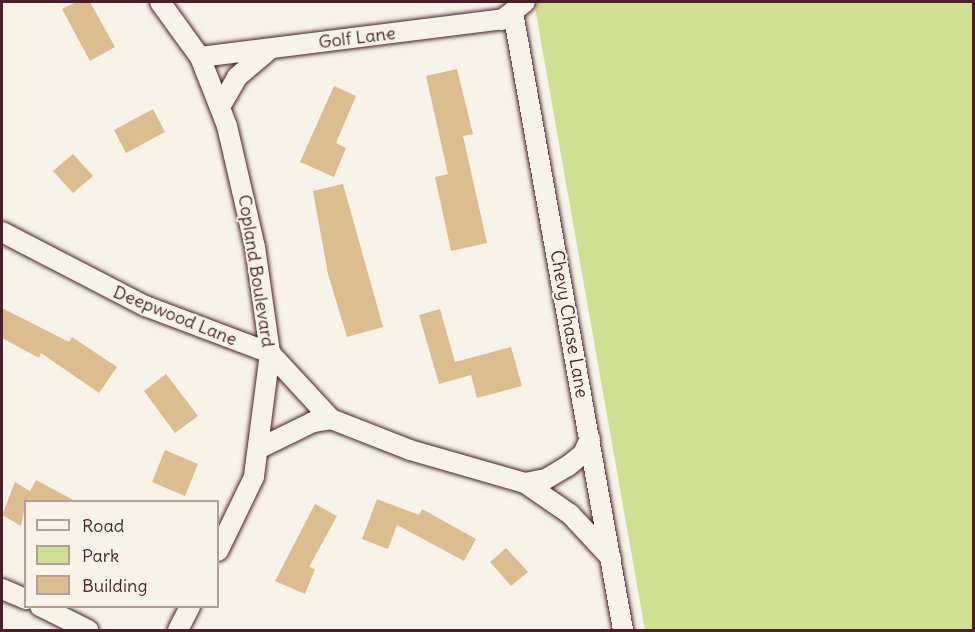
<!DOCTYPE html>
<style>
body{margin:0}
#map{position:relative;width:975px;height:632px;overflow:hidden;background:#f7f3e8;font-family:Delius,sans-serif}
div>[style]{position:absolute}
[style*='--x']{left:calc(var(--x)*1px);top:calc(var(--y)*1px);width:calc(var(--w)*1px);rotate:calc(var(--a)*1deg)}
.green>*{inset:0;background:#cfe094}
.building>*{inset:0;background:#dcbd8f}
.roads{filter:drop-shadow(0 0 2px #4a1f2b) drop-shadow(0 0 2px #4a1f2b)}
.minor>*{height:20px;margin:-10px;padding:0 10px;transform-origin:10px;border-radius:10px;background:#f7f3e8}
span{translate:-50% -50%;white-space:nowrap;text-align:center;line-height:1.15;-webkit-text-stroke:4.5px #f7f3e8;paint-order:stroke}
.street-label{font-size:18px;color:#4a1f2b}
.frame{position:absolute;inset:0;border:3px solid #4a1f2b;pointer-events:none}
.legend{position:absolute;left:24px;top:500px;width:195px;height:108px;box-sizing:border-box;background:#f7f3e8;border:2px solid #b29e9c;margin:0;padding:8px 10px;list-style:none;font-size:18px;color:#4a1f2b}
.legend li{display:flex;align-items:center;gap:12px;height:30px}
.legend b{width:30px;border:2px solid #b29e9c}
</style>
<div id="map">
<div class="green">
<i style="clip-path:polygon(534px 2px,973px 2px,973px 630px,645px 630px)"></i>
</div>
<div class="building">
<i style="clip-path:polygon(76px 2px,90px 2px,115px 47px,90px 61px,62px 9px)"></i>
<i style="clip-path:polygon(457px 69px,473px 134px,463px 136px,487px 243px,451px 251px,435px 177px,448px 174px,426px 76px)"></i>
<i style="clip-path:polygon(334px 86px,356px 96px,336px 143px,346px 148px,334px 177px,300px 162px)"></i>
<i style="clip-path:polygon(153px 109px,165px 132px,126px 153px,114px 130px)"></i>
<i style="clip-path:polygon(73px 154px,93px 176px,73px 193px,53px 171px)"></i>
<i style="clip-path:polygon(343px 184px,383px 327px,347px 337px,328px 274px,313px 191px)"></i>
<i style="clip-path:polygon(2px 308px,69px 342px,72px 337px,117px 367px,99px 393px,41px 353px,39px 358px,2px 338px)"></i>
<i style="clip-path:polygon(440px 309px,455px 362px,511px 347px,522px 386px,477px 398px,471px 375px,439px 384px,419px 315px)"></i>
<i style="clip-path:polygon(166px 374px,198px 416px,175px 433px,144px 391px)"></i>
<i style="clip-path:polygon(165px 450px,198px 464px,185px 496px,152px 482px)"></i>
<i style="clip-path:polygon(36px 480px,75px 501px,26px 501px,21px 526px,2px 515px,15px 482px,30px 491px)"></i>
<i style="clip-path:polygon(377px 499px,419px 515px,422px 509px,476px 539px,464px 561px,397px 525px,388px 549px,362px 539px)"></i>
<i style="clip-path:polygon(315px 504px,337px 516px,309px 567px,315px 569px,305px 594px,275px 581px)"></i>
<i style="clip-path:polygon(506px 548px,528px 572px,511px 586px,490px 562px)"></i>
</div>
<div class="roads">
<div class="minor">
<i style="--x:160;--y:2;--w:68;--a:54"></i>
<i style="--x:200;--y:57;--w:74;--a:68.6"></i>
<i style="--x:227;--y:126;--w:124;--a:77"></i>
<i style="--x:255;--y:247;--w:107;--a:81.9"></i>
<i style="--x:270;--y:353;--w:125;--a:97.4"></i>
<i style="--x:254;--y:477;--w:82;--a:115.9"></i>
<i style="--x:502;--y:20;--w:29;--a:-38"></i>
<i style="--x:200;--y:57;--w:316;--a:-7.1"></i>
<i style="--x:514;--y:18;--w:622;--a:79.9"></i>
<i style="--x:220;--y:107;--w:34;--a:-60"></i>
<i style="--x:237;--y:77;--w:42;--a:-40.2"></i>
<i style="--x:2;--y:232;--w:161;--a:27.4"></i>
<i style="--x:145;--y:306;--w:134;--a:20.6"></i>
<i style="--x:270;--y:353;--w:90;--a:47.3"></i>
<i style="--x:331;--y:419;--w:85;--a:21.4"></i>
<i style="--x:410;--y:450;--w:120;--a:16"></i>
<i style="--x:525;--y:483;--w:55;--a:34.6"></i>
<i style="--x:570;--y:514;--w:60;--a:47"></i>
<i style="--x:262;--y:447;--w:57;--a:-26.1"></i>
<i style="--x:313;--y:422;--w:18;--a:-9"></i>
<i style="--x:525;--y:483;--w:21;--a:-11"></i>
<i style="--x:546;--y:479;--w:26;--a:-31"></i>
<i style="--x:568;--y:466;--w:19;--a:-39"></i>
<i style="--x:583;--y:454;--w:17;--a:-66"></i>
<i style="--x:2;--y:589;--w:26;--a:23"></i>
<i style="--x:40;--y:606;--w:54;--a:26.6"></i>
<i style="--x:178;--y:630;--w:27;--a:-63"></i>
</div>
</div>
<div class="street-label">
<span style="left:357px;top:38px;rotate:-7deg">Golf Lane</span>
<span style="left:256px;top:271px;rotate:81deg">Copland Boulevard</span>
<span style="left:175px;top:316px;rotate:22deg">Deepwood Lane</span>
<span style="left:569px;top:324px;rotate:80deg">Chevy Chase Lane</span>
</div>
<div class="frame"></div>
<ul class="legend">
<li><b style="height:8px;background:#f7f3e8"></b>Road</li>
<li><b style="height:16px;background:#cfe094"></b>Park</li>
<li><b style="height:16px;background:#dcbd8f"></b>Building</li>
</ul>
</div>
